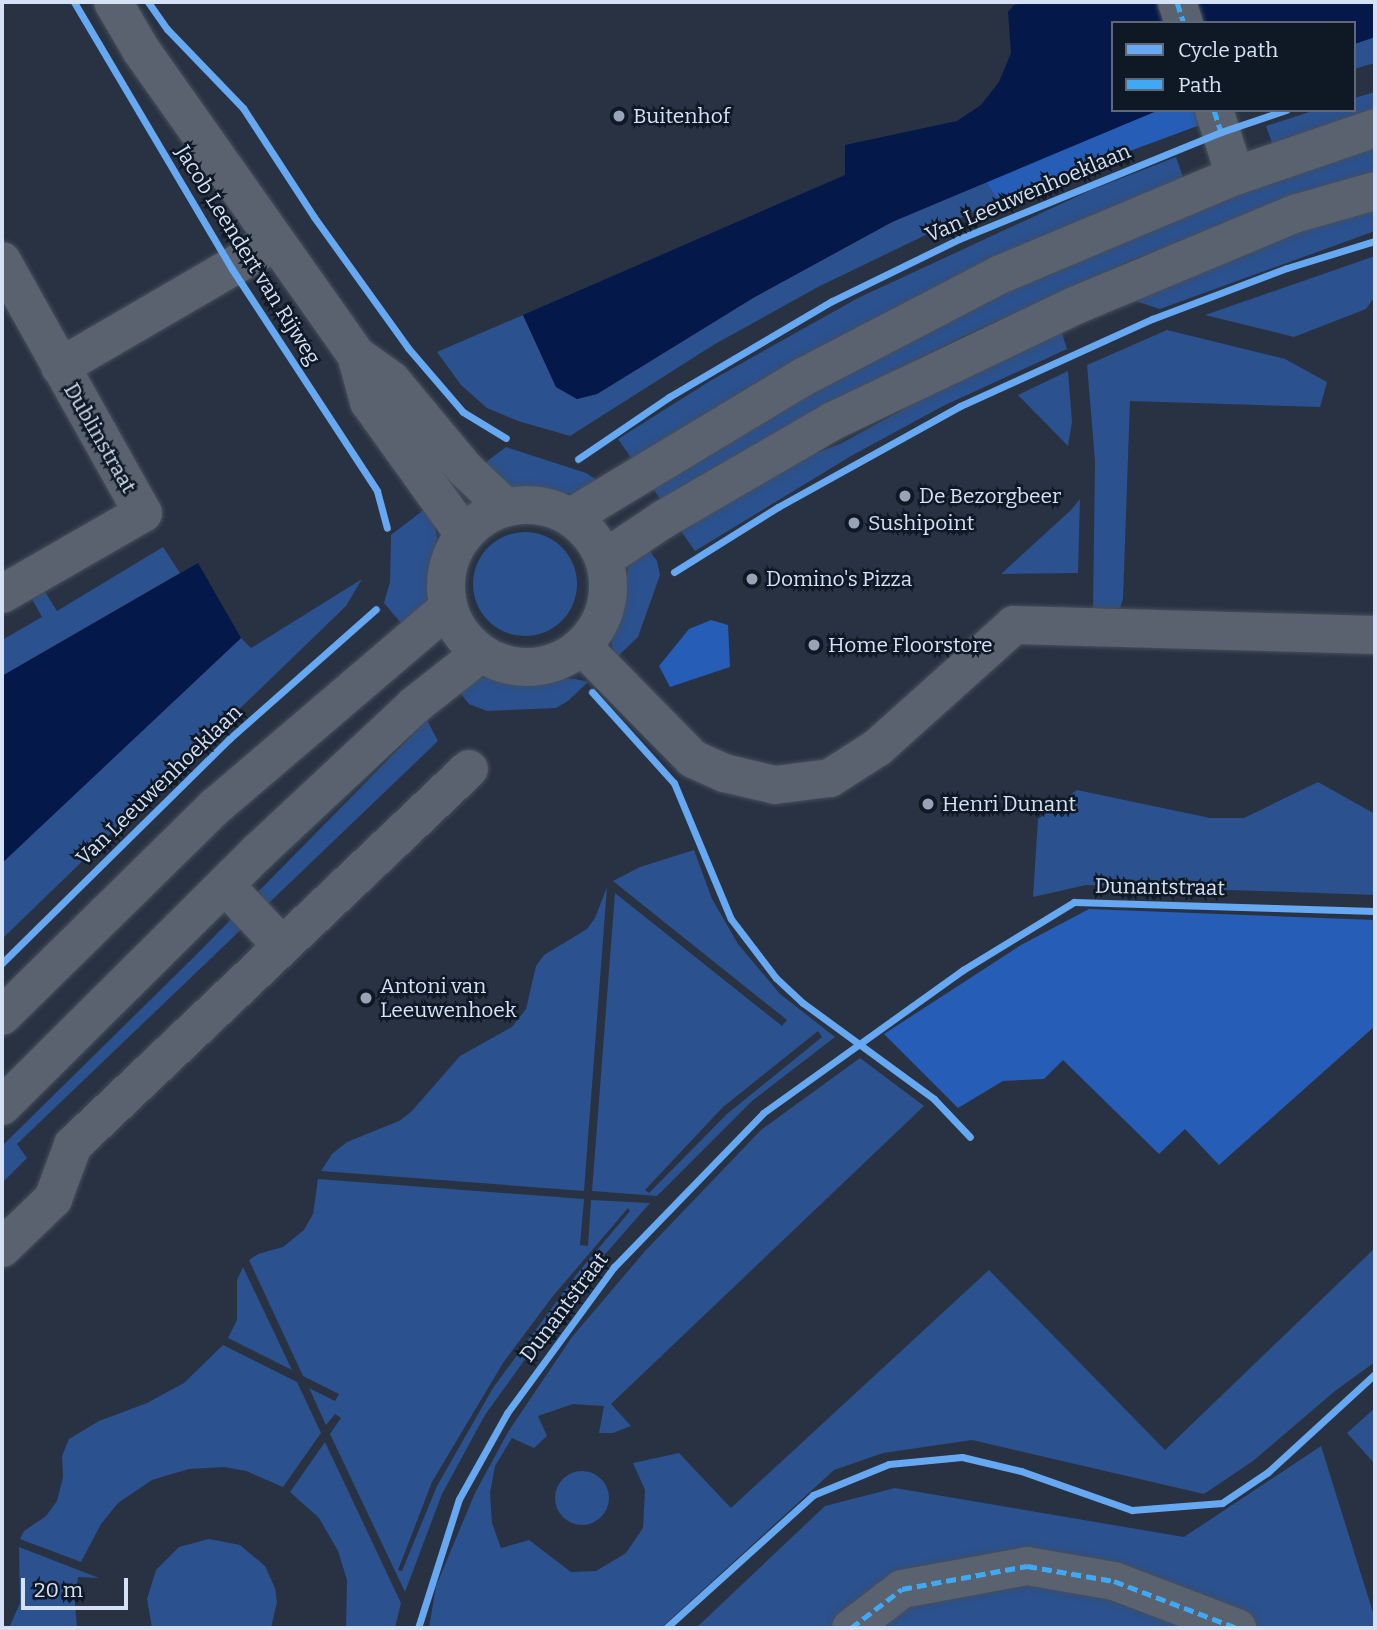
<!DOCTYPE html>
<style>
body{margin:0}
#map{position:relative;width:1377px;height:1630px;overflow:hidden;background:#283242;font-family:Bitter,serif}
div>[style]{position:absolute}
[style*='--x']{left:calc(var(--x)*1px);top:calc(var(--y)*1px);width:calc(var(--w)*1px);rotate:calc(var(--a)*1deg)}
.green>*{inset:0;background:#2b518e}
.round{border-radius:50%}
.forest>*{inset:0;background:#265db6}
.water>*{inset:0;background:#041949}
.roads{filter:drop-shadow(0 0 2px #454e5d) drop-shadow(0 0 2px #454e5d)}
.minor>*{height:38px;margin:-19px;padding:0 19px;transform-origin:19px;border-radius:19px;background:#59626e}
.minor>.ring{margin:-19px;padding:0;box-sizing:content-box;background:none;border:38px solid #59626e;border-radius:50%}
.quiet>*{height:5px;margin-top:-2.5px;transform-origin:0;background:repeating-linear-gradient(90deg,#3fa9f5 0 10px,transparent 0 15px)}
.cycleway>*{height:7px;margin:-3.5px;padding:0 3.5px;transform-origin:3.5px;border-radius:3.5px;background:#66a8f1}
.dots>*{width:19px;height:19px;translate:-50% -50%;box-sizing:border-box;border:4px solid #0f1825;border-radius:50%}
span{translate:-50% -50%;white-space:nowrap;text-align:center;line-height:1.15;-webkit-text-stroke:5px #0f1825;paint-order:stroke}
.poi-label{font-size:21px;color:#d5e1f4}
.left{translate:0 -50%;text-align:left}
.street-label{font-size:21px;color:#d5e1f4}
.frame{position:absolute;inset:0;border:4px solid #d5e1f4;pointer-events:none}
.legend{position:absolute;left:1111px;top:21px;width:245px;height:91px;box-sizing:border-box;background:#0f1825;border:2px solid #5e6878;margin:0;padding:9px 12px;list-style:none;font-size:21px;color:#d5e1f4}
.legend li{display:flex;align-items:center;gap:14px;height:35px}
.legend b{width:35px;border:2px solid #5e6878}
.scale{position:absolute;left:21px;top:1578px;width:107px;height:32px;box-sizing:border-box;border:4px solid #d5e1f4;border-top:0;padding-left:9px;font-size:21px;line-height:24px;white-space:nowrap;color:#d5e1f4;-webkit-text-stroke:5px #0f1825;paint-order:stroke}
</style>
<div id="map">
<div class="green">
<i style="clip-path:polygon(1375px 37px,1375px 63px,1354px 69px,1354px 44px)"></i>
<i style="clip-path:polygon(1375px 92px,1375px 120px,1275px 151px,1266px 126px,1316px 110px,1354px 110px,1354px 98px)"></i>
<i style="clip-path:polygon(1375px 144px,1375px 175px,1277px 206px,1132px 260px,966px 335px,903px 366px,665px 506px,647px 480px,1072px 252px)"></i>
<i style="clip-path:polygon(1176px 157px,1185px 183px,634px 462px,618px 439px,710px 381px,858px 298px,1091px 190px)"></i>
<i style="clip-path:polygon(985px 181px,998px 200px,818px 287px,715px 344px,570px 436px,518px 421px,487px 408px,461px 385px,437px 352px,523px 315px,556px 387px,577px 399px,597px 394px,753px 298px,892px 222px)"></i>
<i style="clip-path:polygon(1375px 199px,1375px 231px,1160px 309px,1126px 298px)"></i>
<i style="clip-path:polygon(1375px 256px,1375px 296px,1366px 309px,1294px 337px,1205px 315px)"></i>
<i style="clip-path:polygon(1167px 330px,1285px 359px,1327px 382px,1320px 407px,1130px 401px,1123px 599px,1120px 608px,1093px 608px,1095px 461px,1087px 365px)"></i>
<i style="clip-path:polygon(1062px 333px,1067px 349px,943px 406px,851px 456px,695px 551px,676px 524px,773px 469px,840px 444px,935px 392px)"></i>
<i style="clip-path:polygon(1068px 371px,1072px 422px,1068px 446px,1018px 395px)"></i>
<i style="clip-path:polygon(506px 447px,586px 473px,603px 484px,578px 493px,563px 494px,511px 487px,478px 468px)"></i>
<i style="clip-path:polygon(1080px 499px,1078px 573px,1001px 574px,1071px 510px)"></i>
<i style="clip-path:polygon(430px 505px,437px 537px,429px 594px,423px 608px,406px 629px,384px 603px,390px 582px,391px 535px)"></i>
<i class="round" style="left:473px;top:532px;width:104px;height:104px"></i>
<i style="clip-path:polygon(646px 546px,657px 561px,660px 575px,638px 637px,617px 657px,612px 647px,610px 628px,629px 566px)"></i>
<i style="clip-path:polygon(163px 547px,180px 573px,2px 676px,2px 640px,42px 617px,32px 599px,45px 592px,57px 611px)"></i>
<i style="clip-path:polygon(362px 579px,346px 606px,2px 939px,2px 863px,241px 638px,251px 648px)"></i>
<i style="clip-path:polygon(487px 677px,576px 679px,588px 682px,568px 701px,556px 708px,487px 711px,469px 704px,457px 689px,477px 678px)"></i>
<i style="clip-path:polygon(427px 720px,438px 741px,17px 1144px,27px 1158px,2px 1183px,2px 1146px,196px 955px)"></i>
<i style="clip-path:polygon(1318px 782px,1375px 814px,1375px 895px,1086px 885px,1033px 897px,1038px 819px,1077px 790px,1210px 818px,1244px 818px)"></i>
<i style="clip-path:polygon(evenodd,694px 850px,712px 899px,738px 944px,780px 994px,835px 1037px,752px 1101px,657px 1196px,592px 1191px,615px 893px,782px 1026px,787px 1020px,613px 881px,640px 867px,694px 850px,818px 1031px,822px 1037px,727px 1114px,649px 1193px,645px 1190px,723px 1107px,818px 1031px)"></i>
<i style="clip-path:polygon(607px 887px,584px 1191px,321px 1171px,332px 1154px,347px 1142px,399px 1121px,411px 1112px,460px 1056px,512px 1027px,526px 1009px,536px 966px,544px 955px,587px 929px,595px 918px)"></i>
<i style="clip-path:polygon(860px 1058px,924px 1106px,611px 1404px,631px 1426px,613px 1433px,599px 1433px,604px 1406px,573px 1404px,538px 1416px,547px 1436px,534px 1448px,512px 1438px,495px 1466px,490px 1493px,492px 1523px,501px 1548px,529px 1540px,571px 1572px,596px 1571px,626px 1553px,643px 1528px,645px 1490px,633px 1463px,679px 1453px,731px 1508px,989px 1270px,1165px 1450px,1375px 1248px,1375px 1362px,1335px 1391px,1253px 1461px,1204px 1494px,972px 1440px,883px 1453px,834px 1470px,661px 1628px,429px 1628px,436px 1586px,475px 1493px,508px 1432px,572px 1337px,646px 1250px,761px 1130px)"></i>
<i style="clip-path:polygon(evenodd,318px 1179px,584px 1199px,580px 1245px,588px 1246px,591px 1200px,650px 1203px,579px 1284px,485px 1415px,442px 1494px,405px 1592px,330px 1434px,341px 1418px,335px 1414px,326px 1425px,309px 1388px,335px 1401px,339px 1394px,303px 1376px,249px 1260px,258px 1254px,283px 1247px,304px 1230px,313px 1214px,318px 1179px,628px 1208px,630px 1211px,576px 1275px,493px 1388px,437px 1486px,402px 1571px,398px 1570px,432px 1482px,503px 1363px,553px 1296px,628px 1208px)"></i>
<i style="clip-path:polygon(243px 1267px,292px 1370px,228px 1338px,237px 1320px,237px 1280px)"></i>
<i style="clip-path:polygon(223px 1345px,297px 1382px,321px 1433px,283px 1487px,246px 1471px,224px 1467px,189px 1469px,152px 1480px,118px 1503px,101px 1524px,81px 1562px,20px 1539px,24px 1531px,46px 1516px,57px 1501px,63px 1477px,62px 1456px,69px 1439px,99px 1421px,147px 1403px,184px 1383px)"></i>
<i style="clip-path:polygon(1375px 1408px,1375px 1464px,1347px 1433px)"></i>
<i style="clip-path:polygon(325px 1442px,401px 1603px,395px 1628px,346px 1628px,347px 1580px,338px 1551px,319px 1518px,290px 1492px)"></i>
<i style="clip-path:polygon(1321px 1446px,1375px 1619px,1375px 1628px,696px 1628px,825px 1506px,895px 1488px,1184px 1537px)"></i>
<i class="round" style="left:555px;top:1471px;width:54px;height:54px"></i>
<i style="clip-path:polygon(209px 1539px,240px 1545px,265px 1566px,275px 1588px,277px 1602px,271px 1628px,152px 1628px,147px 1599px,156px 1570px,179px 1547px)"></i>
<i style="clip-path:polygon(19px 1547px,99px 1578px,78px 1577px,75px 1604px,77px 1628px,9px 1628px,20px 1603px)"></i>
</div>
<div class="forest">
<i style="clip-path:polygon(1159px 110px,1195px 110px,1200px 125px,998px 200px,985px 181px)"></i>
<i style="clip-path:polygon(711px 620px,728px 625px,730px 667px,670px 687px,659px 666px,689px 629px)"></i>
<i style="clip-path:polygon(1089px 909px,1375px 920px,1375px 1026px,1219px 1165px,1185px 1129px,1159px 1154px,1063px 1060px,1044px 1079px,1003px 1081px,958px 1108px,884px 1034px,1021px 945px)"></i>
</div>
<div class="water">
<i style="clip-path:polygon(1030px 2px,1156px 2px,1164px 23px,1113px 23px,1113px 110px,1159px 110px,892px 222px,753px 298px,597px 394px,577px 399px,556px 387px,523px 315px,845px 175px,845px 145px,957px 121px,981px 105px,999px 82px,1011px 53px,1008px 12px,1014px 5px)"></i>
<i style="clip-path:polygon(1197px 2px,1375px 2px,1375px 37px,1354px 44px,1354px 23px,1164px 23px)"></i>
<i style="clip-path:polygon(198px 563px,241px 638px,2px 863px,2px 676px)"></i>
</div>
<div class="roads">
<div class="minor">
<i style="--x:113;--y:2;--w:56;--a:59.7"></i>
<i style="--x:141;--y:50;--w:373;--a:54.8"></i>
<i style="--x:356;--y:355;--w:43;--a:35.5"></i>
<i style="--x:391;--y:380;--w:116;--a:50.3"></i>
<i style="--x:465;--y:469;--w:55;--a:43.5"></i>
<i style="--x:1177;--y:2;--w:22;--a:72"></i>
<i style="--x:1214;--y:110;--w:69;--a:72.3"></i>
<i style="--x:2;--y:261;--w:289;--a:60.8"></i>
<i style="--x:143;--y:513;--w:163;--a:150.1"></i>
<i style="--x:356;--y:355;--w:49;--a:74.5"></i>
<i style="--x:369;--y:402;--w:163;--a:54.3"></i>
<i style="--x:60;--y:367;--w:249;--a:-30.2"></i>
<i class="ring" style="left:446px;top:505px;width:124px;height:124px"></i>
<i style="--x:571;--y:517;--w:273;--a:-31.1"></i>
<i style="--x:805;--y:376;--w:219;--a:-27.5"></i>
<i style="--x:999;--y:275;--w:256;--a:-22.8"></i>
<i style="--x:1235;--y:176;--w:148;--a:-18.9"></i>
<i style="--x:604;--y:559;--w:72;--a:-33.7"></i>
<i style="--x:664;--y:519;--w:195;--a:-30.1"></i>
<i style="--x:833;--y:421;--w:267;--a:-25.5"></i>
<i style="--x:1074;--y:306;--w:238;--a:-22.7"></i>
<i style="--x:1294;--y:214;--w:84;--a:-15.9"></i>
<i style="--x:582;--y:646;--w:158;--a:45.5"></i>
<i style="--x:693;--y:759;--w:34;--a:24"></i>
<i style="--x:724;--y:773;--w:52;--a:13.2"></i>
<i style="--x:775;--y:785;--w:55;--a:-7.3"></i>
<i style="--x:830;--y:778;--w:56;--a:-32.6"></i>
<i style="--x:877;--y:748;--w:184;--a:-41.9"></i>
<i style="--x:1014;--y:625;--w:361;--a:1.6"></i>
<i style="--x:225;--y:885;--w:83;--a:46.9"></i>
<i style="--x:2;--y:1016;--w:300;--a:-44.5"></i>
<i style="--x:216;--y:806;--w:305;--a:-40.5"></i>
<i style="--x:2;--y:1106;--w:361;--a:-44.8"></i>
<i style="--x:258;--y:852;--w:215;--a:-43.1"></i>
<i style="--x:415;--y:705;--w:84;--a:-38.2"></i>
<i style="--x:2;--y:1248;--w:71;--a:-43.9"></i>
<i style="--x:53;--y:1199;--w:58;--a:-69.7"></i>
<i style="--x:73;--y:1145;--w:546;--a:-43.52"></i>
<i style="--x:851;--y:1628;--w:64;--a:-37.4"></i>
<i style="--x:902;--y:1589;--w:127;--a:-10.4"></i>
<i style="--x:1027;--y:1566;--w:88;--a:9.8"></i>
<i style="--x:1114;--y:1581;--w:132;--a:20.9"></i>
</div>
</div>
<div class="quiet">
<i style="--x:1177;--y:2;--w:22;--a:72"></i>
<i style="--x:1214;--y:110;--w:23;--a:72"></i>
<i style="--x:851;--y:1628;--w:64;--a:-37.4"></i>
<i style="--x:902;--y:1589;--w:127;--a:-10.4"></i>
<i style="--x:1027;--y:1566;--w:88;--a:9.8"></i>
<i style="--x:1114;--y:1581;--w:132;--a:20.9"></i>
</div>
<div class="cycleway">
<i style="--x:74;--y:2;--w:310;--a:59.4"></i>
<i style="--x:232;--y:269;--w:265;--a:56.8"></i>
<i style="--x:377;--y:491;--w:38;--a:75"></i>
<i style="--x:148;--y:2;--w:33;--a:55"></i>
<i style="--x:167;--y:29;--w:110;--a:46.1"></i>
<i style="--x:243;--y:108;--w:130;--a:56.9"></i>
<i style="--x:314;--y:217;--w:161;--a:54.3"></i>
<i style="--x:408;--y:348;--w:84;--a:49.3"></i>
<i style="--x:463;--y:412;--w:50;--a:31.2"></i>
<i style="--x:578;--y:459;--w:110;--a:-34.3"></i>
<i style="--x:669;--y:397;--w:189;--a:-30.5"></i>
<i style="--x:832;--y:301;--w:141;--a:-26"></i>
<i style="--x:959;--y:239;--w:283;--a:-22.2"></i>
<i style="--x:1221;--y:132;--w:69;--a:-18.7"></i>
<i style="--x:674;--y:572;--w:123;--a:-32"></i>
<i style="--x:778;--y:507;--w:208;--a:-29"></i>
<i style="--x:960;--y:406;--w:211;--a:-24.4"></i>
<i style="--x:1152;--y:319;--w:144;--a:-20.7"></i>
<i style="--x:1287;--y:268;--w:92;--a:-17.1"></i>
<i style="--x:592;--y:692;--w:122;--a:48"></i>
<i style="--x:674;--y:783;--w:147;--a:67.3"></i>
<i style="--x:731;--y:919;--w:74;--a:52.7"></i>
<i style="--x:776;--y:978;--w:37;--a:43"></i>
<i style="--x:803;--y:1003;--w:162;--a:36.2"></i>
<i style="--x:934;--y:1099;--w:52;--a:46.5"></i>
<i style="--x:2;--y:963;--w:319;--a:-44.6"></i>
<i style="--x:229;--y:739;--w:196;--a:-41.5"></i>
<i style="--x:418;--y:1628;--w:135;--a:-72.4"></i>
<i style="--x:459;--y:1499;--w:98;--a:-60.8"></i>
<i style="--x:507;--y:1413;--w:181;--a:-53.8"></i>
<i style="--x:614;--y:1267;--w:214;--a:-45.9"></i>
<i style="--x:763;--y:1113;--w:246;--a:-35.6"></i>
<i style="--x:963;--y:970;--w:130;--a:-31.5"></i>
<i style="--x:1074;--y:902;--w:301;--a:1.7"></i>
<i style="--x:666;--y:1628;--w:198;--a:-42.1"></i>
<i style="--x:813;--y:1495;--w:82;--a:-22.2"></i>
<i style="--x:889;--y:1464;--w:73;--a:-5.5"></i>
<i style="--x:962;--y:1457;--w:61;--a:13.3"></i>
<i style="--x:1021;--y:1471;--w:118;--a:19.4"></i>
<i style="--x:1132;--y:1510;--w:90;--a:-4.4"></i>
<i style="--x:1222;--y:1503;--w:55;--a:-34"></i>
<i style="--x:1268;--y:1472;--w:145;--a:-42.5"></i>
</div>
<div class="dots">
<i style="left:619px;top:116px;background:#98a4b6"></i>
<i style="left:905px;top:496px;background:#98a4b6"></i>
<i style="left:854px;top:523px;background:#98a4b6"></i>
<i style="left:752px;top:579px;background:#98a4b6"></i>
<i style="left:814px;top:645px;background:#98a4b6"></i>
<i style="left:928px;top:804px;background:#98a4b6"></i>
<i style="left:366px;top:998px;background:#98a4b6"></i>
</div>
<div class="poi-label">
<span class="left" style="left:633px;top:116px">Buitenhof</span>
<span class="left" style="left:919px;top:496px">De Bezorgbeer</span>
<span class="left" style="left:868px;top:523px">Sushipoint</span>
<span class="left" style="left:766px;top:579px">Domino's Pizza</span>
<span class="left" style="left:828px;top:645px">Home Floorstore</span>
<span class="left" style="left:942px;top:804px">Henri Dunant</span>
<span class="left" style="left:380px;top:998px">Antoni van<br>Leeuwenhoek</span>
</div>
<div class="street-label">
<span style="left:1028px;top:193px;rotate:-23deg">Van Leeuwenhoeklaan</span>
<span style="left:248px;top:255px;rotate:58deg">Jacob Leendert van Rijweg</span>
<span style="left:100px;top:438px;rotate:60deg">Dublinstraat</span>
<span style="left:159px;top:785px;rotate:-44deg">Van Leeuwenhoeklaan</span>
<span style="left:1160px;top:887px;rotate:1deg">Dunantstraat</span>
<span style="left:564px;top:1307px;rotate:-53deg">Dunantstraat</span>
</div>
<div class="frame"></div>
<ul class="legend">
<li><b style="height:9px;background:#66a8f1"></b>Cycle path</li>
<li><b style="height:9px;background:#3fa9f5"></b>Path</li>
</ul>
<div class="scale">20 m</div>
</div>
